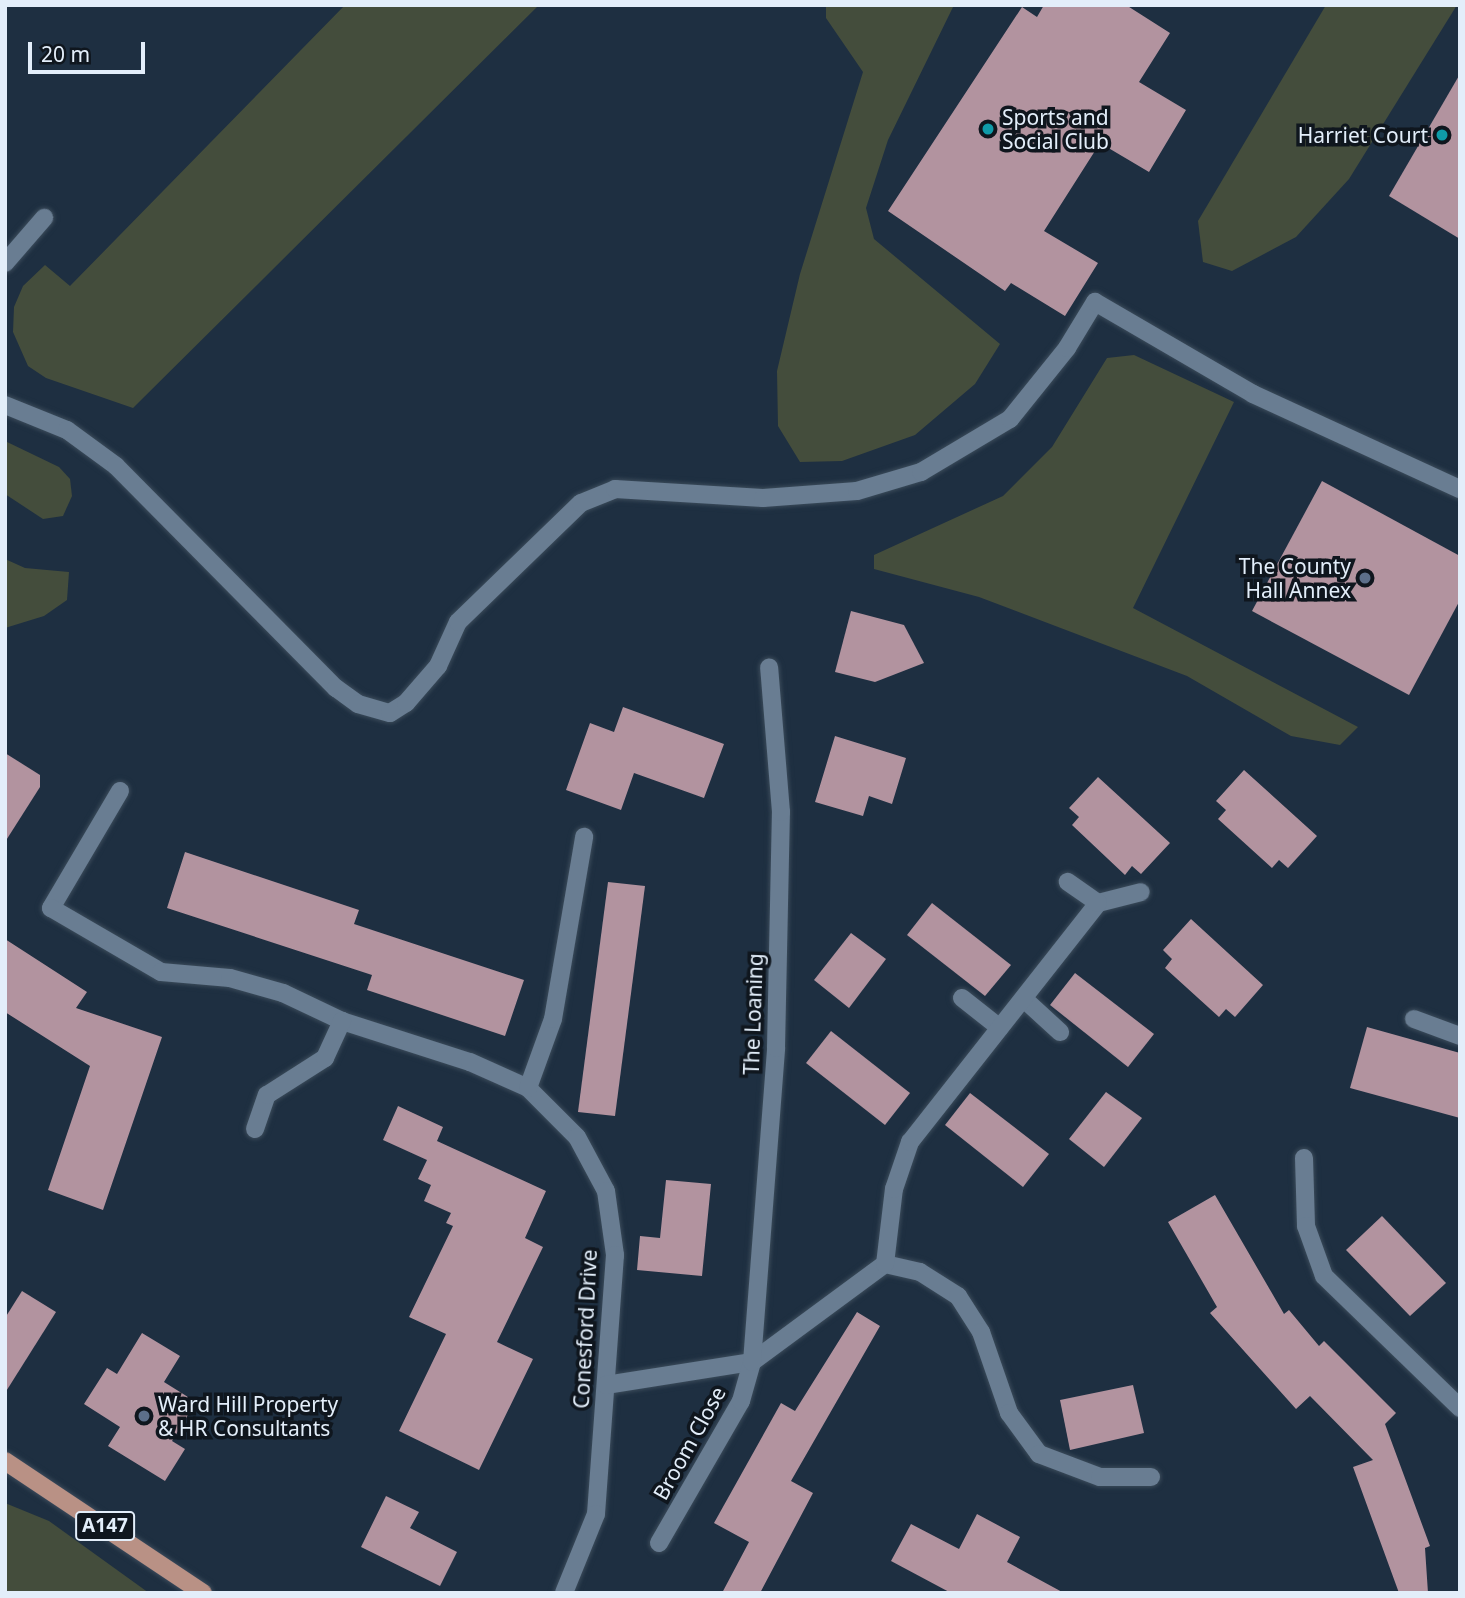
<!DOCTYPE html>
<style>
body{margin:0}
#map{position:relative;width:1465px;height:1598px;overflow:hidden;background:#1e2f41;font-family:"Noto Sans",sans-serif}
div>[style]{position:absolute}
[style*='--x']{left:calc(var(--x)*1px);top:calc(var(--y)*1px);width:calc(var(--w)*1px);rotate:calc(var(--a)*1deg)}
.green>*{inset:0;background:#444d3c}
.building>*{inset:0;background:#b2939f}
.roads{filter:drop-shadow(0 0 2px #3b4b5a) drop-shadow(0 0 2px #3b4b5a)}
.service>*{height:18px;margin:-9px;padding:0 9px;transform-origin:9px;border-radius:9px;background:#697d92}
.minor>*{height:18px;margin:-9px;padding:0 9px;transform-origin:9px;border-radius:9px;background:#697d92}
.primary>*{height:18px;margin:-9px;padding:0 9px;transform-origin:9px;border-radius:9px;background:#b99185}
.dots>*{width:19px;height:19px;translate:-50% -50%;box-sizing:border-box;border:4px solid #0f161e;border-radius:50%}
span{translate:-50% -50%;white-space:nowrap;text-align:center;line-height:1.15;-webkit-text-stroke:7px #0f161e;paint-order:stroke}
.shield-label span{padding:2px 5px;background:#0f161e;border:2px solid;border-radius:5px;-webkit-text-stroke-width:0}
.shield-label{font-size:19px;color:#e3eefa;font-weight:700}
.poi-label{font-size:21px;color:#e3eefa}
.left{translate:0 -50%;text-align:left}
.right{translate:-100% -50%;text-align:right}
.street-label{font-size:21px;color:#e3eefa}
.frame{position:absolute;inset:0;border:7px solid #e3eefa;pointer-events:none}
.scale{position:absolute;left:28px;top:42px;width:117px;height:32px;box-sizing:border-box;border:4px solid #e3eefa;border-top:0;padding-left:9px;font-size:21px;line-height:24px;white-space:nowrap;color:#e3eefa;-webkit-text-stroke:5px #0f161e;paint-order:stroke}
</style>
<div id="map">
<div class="green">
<i style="clip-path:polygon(345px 5px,539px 5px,133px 408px,46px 378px,28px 366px,13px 332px,14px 307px,23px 286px,45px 265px,70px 286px)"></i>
<i style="clip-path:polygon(826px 5px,954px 5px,888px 140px,866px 208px,874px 239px,1000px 344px,975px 384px,915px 435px,842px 461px,800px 462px,778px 426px,777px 371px,800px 274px,863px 72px,826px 18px)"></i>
<i style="clip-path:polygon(1326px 5px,1457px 5px,1349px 179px,1296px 237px,1232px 271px,1203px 262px,1198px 221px)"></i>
<i style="clip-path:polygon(1134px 355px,1234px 402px,1133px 608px,1358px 727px,1340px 745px,1291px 736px,1187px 676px,979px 597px,874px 569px,874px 555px,1003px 496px,1052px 447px,1107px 358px)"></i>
<i style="clip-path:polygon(5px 441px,59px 467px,70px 479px,72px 496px,63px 516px,43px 519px,5px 494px)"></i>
<i style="clip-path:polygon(5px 559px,25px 568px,69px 572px,67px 600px,44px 616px,5px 628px)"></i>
<i style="clip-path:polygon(5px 1503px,49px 1521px,149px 1593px,5px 1593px)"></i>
</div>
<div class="building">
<i style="clip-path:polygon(1044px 5px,1126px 5px,1170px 33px,1139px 82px,1186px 110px,1149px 172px,1100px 143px,1044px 231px,1098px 263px,1065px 316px,1011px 283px,1005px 291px,888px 211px,1022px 7px,1037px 17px)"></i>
<i style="clip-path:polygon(1460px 74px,1460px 239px,1389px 196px)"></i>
<i style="clip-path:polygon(1322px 481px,1460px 556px,1460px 600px,1409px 695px,1252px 611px)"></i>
<i style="clip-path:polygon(851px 611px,904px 625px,924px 663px,875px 682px,835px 672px)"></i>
<i style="clip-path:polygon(623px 707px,724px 744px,704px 798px,634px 773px,621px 810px,566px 790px,590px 723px,614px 732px)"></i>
<i style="clip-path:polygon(835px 736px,906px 758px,892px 804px,869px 796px,863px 816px,815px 802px)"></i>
<i style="clip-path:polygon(5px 753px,40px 775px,40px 787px,5px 842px)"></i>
<i style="clip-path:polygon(1244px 770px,1317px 836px,1288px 868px,1279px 860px,1272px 868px,1218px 819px,1226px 810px,1216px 801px)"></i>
<i style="clip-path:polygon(1098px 777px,1170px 843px,1141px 874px,1132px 866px,1125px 875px,1072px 825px,1079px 817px,1069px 808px)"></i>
<i style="clip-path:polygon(185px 852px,359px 910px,354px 924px,524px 980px,505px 1036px,367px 990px,372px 975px,167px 908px)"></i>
<i style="clip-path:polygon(608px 882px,645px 886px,615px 1116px,578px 1112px)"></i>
<i style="clip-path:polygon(932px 903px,1011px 965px,985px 996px,907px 935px)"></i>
<i style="clip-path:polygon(1191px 919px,1263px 985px,1235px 1017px,1226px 1009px,1219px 1017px,1165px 968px,1172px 959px,1163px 950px)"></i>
<i style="clip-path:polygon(851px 933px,886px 959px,849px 1008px,814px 980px)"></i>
<i style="clip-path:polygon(5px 939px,87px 992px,76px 1008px,162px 1037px,103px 1210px,48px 1190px,90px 1066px,5px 1012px)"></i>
<i style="clip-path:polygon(1075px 973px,1154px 1034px,1128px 1067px,1050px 1005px)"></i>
<i style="clip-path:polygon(1367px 1027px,1460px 1053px,1460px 1118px,1350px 1088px)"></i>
<i style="clip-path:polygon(831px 1031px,910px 1093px,885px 1125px,806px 1063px)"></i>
<i style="clip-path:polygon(1106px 1092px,1142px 1118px,1104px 1167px,1069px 1139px)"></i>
<i style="clip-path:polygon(970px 1093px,1049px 1154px,1023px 1187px,945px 1125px)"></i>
<i style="clip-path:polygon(398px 1106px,443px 1127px,437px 1141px,546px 1191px,525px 1238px,543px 1247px,497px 1342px,533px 1359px,479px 1470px,399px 1431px,446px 1334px,409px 1317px,453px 1226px,446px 1223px,451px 1213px,424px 1201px,431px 1185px,418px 1179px,427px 1160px,383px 1140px)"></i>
<i style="clip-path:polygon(666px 1180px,711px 1184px,702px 1276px,637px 1270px,640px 1236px,660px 1238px)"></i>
<i style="clip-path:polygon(1215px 1195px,1284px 1314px,1289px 1310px,1319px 1346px,1324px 1341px,1396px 1413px,1385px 1424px,1430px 1546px,1425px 1548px,1428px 1593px,1399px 1593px,1353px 1467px,1373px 1460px,1310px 1396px,1296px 1409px,1210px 1313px,1217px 1307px,1168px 1222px)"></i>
<i style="clip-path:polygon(1382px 1216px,1446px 1283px,1410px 1316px,1346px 1250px)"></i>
<i style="clip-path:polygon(22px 1291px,56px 1312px,5px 1393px,5px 1318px)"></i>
<i style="clip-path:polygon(857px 1312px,880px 1326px,791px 1481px,813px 1493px,760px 1593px,722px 1593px,749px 1542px,714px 1523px,781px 1403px,795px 1411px)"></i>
<i style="clip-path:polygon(142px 1333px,180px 1356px,164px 1382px,196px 1402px,172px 1441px,185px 1449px,165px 1481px,108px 1446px,120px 1427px,84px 1404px,107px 1368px,117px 1374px)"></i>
<i style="clip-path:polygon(1133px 1385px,1144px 1433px,1070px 1450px,1060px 1400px)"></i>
<i style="clip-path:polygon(386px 1496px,419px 1512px,410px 1528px,457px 1552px,440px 1586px,361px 1547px)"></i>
<i style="clip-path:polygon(977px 1514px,1020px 1537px,1007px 1562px,1064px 1593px,951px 1593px,891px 1561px,911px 1524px,959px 1549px)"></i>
</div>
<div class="roads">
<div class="service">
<i style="--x:5;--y:263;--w:60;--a:-49.1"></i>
<i style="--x:5;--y:405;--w:67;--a:22"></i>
<i style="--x:67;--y:430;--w:61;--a:36.3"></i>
<i style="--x:116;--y:466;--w:313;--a:45.3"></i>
<i style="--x:336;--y:688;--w:27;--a:36"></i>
<i style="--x:358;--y:704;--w:33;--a:16"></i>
<i style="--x:390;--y:713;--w:19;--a:-32"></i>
<i style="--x:406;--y:703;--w:49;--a:-49.1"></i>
<i style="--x:438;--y:666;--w:48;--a:-65.6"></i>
<i style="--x:458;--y:622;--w:171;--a:-44.1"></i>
<i style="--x:581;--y:503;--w:37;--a:-22"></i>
<i style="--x:615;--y:489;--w:148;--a:3.5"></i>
<i style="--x:763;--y:498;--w:94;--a:-4.3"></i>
<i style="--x:857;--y:491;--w:67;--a:-16.5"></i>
<i style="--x:921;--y:472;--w:104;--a:-30.8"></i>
<i style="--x:1010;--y:419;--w:91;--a:-51.2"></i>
<i style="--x:1067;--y:348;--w:54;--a:-58.7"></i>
<i style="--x:1095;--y:302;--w:183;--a:30.2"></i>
<i style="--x:1253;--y:394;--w:228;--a:24.7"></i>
</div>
<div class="minor">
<i style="--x:120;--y:791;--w:136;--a:120.5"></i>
<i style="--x:51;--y:908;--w:127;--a:30.2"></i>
<i style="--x:161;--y:972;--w:69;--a:5"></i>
<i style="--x:230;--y:978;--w:55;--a:15.8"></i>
<i style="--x:283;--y:993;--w:65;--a:25.4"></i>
<i style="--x:342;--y:1021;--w:134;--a:17.8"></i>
<i style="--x:470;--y:1062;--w:64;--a:24.1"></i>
<i style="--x:528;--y:1088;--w:69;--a:45"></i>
<i style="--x:577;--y:1137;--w:61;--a:61.8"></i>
<i style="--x:606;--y:1191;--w:65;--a:82"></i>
<i style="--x:615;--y:1255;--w:260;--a:94.2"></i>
<i style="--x:596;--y:1514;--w:85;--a:112.1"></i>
<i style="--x:1098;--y:903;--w:44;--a:-14.3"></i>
<i style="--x:962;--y:998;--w:48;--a:38.3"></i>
<i style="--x:1024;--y:999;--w:49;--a:42.5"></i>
<i style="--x:1414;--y:1019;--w:49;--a:20.3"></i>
<i style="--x:528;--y:1088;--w:73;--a:-70.1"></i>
<i style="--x:553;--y:1019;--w:185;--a:-80.3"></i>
<i style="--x:255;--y:1129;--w:36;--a:-71"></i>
<i style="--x:267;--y:1095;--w:69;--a:-32.5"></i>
<i style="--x:325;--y:1058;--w:41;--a:-65.3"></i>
<i style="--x:1304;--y:1158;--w:68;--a:88.3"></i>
<i style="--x:1306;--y:1226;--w:53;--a:70.2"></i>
<i style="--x:1324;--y:1276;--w:190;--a:44.1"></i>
<i style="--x:885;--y:1264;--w:36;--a:13"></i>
<i style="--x:920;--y:1272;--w:45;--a:32.3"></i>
<i style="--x:958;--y:1296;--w:43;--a:57.4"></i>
<i style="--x:981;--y:1332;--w:86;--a:70.9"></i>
<i style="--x:1009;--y:1413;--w:51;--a:53.8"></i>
<i style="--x:1039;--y:1454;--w:65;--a:20.7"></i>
<i style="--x:1100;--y:1477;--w:51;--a:0"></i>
<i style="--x:606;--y:1385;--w:148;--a:-9"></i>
<i style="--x:752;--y:1362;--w:165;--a:-36.4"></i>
<i style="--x:885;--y:1264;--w:76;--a:-83.2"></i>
<i style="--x:894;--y:1189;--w:50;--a:-71.2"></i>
<i style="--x:910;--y:1142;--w:304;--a:-51.8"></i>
<i style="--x:1098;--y:903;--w:37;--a:-145"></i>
<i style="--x:659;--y:1543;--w:164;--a:-60"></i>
<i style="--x:741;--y:1401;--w:41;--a:-74.2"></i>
<i style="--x:752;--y:1362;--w:315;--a:-85.6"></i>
<i style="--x:776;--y:1048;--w:236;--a:-88.8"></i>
<i style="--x:781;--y:812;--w:145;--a:-94.7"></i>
</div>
<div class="primary">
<i style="--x:5;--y:1461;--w:238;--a:33.7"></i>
</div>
</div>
<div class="dots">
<i style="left:988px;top:129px;background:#0f9aa8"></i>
<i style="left:1442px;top:135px;background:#0f9aa8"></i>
<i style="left:1365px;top:578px;background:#5c6f8a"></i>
<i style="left:144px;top:1416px;background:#5c6f8a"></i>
</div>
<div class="shield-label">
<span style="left:105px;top:1526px">A147</span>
</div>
<div class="poi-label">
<span class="left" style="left:1002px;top:129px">Sports and<br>Social Club</span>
<span class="right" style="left:1428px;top:135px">Harriet Court</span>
<span class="right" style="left:1351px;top:578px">The County<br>Hall Annex</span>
<span class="left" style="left:158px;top:1416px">Ward Hill Property<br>&amp; HR Consultants</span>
</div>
<div class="street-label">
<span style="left:753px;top:1014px;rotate:-88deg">The Loaning</span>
<span style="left:585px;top:1329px;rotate:-87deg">Conesford Drive</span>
<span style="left:689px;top:1443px;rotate:-61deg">Broom Close</span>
</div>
<div class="frame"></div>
<div class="scale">20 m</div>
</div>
